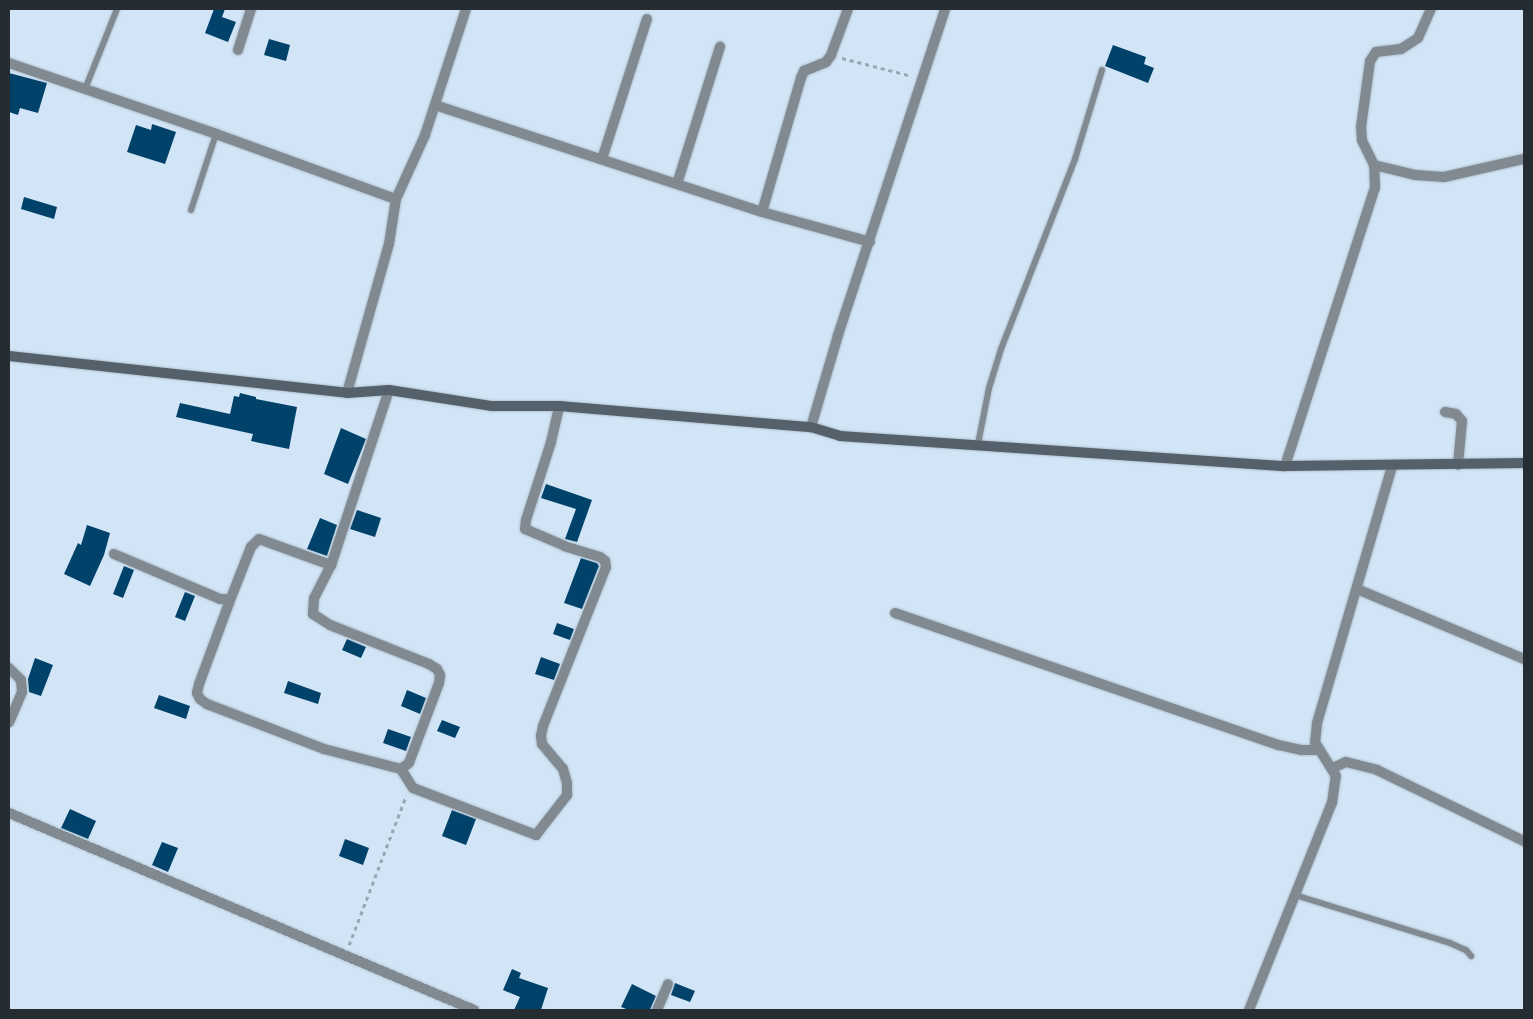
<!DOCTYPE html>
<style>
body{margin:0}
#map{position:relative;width:1533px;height:1019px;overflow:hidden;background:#d1e5f6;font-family:Roboto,sans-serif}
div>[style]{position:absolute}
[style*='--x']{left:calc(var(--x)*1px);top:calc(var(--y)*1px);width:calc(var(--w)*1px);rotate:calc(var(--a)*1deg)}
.building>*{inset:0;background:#00426a}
.path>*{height:2.5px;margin-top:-1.25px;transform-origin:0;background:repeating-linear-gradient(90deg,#97a7b4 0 4px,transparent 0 8px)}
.roads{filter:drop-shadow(0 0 1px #afc0cf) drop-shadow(0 0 1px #afc0cf)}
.lane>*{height:6px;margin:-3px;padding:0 3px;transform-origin:3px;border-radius:3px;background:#828a91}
.street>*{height:10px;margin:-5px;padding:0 5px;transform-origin:5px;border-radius:5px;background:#828a91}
.secondary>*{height:10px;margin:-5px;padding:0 5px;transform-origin:5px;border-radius:5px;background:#55616a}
span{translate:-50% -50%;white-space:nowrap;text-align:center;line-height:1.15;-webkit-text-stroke:5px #d1e5f6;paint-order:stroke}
.frame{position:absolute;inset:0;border:10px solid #252c32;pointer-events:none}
</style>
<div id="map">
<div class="building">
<i style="clip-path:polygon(214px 9px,225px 9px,222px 17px,236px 22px,228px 42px,205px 33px)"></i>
<i style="clip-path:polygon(269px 39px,290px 45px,286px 61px,264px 55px)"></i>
<i style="clip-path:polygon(1113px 45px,1146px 57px,1144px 64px,1154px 68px,1148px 83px,1105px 66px)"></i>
<i style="clip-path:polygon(9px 73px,47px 83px,38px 113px,20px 108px,18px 115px,9px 112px)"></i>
<i style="clip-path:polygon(152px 124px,176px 132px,165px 164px,127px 152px,136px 125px,151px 130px)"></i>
<i style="clip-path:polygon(24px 197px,57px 207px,54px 219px,21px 209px)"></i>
<i style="clip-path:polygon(240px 393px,256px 397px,256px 399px,297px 407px,289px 449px,251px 441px,253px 434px,176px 417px,180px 403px,230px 414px,234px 396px,239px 397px)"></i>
<i style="clip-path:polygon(341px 428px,366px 439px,348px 484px,324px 474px)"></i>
<i style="clip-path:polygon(546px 484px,592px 500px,577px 542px,565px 539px,576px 509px,541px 498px)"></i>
<i style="clip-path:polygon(357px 510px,381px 518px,375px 537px,350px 529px)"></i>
<i style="clip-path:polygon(320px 518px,337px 525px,327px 556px,307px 549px)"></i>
<i style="clip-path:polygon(87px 525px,110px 533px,104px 555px,90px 586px,64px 574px,78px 543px,81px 545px)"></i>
<i style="clip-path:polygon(581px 558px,597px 563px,599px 566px,582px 609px,564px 603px)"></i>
<i style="clip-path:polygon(124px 566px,134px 570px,123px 598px,113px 594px)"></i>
<i style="clip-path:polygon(185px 592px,195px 596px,185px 621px,175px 617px)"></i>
<i style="clip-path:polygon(557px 623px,574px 629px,570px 640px,553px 634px)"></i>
<i style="clip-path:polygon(347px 639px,366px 647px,361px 658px,342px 650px)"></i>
<i style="clip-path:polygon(541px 657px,560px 664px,554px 680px,535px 674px)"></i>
<i style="clip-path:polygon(35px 658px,53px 665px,41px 696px,29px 692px,28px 679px)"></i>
<i style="clip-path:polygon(288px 681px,321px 693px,318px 704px,284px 693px)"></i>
<i style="clip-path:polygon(407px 690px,426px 698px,420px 714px,401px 706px)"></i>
<i style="clip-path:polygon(159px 695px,190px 706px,186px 719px,154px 708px)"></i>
<i style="clip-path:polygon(442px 720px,460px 727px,455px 738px,437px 731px)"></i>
<i style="clip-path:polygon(388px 729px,411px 737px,406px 751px,383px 743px)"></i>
<i style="clip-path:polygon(70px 809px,96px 821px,88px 839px,61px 828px)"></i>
<i style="clip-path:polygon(452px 810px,476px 819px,466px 845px,442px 836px)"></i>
<i style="clip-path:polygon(345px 839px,369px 848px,363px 865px,339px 856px)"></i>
<i style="clip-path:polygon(162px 842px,178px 848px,168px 872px,152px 865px)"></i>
<i style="clip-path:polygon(512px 969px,521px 973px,519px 978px,548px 988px,541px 1010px,514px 1010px,520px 997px,503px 990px)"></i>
<i style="clip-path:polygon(675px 983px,695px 991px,690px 1002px,671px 995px)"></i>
<i style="clip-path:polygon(632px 984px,656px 996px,650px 1010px,629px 1010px,621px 1007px)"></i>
</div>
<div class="path">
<i style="--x:842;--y:58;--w:72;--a:14.4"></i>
<i style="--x:349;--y:945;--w:160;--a:-69.1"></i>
</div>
<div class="roads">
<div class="lane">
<i style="--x:85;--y:89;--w:86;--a:-68.2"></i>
<i style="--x:191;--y:210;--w:80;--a:-71.8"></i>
<i style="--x:978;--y:444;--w:57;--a:-78.9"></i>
<i style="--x:989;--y:388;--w:41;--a:-72.9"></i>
<i style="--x:1001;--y:349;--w:204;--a:-68.7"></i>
<i style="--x:1075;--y:159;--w:93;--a:-73.1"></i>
<i style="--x:1295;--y:895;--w:162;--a:17.2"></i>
<i style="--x:1450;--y:943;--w:17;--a:24"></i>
<i style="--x:1466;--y:950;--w:8;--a:50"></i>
</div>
<div class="street">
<i style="--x:238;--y:50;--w:43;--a:-72.4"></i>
<i style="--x:9;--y:63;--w:219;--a:18.9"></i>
<i style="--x:216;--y:134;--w:191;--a:19.9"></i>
<i style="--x:435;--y:105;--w:344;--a:18.1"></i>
<i style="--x:762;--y:212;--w:112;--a:15.5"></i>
<i style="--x:602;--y:159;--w:147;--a:-72.2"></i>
<i style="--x:1374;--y:165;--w:42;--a:13.7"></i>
<i style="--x:1415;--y:175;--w:29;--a:4"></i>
<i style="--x:1444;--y:177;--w:82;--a:-12.7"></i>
<i style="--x:677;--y:184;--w:144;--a:-72.6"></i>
<i style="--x:762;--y:212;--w:140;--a:-73.8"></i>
<i style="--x:801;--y:78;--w:8;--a:-67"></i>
<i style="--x:804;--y:71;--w:24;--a:-22"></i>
<i style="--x:826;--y:62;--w:9;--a:-54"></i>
<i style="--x:831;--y:55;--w:49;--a:-69.7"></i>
<i style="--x:389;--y:390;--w:184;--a:108.3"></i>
<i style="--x:331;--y:565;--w:37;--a:117"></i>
<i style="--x:314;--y:598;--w:16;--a:94"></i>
<i style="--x:313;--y:614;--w:20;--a:33"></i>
<i style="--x:330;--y:625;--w:106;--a:21.5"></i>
<i style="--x:429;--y:664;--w:9;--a:32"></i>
<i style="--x:437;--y:669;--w:7;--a:63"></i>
<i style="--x:440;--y:675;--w:8;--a:97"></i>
<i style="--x:439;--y:683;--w:85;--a:110.6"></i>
<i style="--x:409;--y:763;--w:10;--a:143"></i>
<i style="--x:401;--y:769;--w:22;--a:58"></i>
<i style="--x:413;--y:788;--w:132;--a:20.9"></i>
<i style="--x:536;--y:835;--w:51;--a:-52.2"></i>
<i style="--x:567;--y:795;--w:12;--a:-90"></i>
<i style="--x:567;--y:783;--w:15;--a:-106"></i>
<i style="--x:563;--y:769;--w:33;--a:-130"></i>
<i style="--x:542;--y:744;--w:8;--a:-97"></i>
<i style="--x:541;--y:736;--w:10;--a:-79"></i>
<i style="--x:543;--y:726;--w:171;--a:-68.4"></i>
<i style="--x:606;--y:567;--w:6;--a:-99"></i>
<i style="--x:605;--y:561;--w:6;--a:-141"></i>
<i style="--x:600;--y:557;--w:37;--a:-163"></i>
<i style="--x:565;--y:546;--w:43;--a:-157"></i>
<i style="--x:525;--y:529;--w:9;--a:-84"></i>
<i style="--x:526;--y:520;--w:82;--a:-72.2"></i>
<i style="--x:551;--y:442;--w:37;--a:-77"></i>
<i style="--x:347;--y:393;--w:155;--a:-74.3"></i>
<i style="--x:389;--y:244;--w:46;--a:-81.2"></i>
<i style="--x:396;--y:199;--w:70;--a:-65.6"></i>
<i style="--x:425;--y:135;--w:133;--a:-72"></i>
<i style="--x:1445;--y:412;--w:11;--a:10"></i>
<i style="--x:1456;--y:414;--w:9;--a:49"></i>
<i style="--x:1462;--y:421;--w:44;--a:95.2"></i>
<i style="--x:811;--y:427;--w:96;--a:-73.6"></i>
<i style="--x:838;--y:335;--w:343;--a:-71.8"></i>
<i style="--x:1285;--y:466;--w:292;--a:-72.1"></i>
<i style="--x:1375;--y:188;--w:23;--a:-92"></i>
<i style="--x:1374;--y:165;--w:28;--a:-116"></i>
<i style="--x:1362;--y:140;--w:13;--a:-94"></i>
<i style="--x:1361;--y:127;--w:67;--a:-82.2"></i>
<i style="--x:1370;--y:61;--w:11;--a:-56"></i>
<i style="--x:1376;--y:52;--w:25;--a:-7"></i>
<i style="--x:1401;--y:49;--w:20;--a:-33"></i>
<i style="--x:1418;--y:38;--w:32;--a:-66"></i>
<i style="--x:114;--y:554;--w:115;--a:23"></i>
<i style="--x:220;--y:599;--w:6;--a:0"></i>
<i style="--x:226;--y:599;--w:5;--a:53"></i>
<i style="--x:229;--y:603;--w:60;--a:-68.6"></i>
<i style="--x:251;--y:547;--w:11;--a:-45"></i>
<i style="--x:259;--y:539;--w:77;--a:19.9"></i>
<i style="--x:1357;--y:589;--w:181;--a:22.7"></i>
<i style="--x:229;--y:603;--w:86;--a:110.3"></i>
<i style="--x:199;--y:684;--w:9;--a:103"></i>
<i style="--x:197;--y:693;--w:7;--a:63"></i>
<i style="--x:200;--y:699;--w:9;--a:36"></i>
<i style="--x:207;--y:704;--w:125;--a:21"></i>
<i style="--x:324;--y:749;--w:80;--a:14.6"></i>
<i style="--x:895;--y:613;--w:406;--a:19"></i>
<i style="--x:1279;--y:745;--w:23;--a:13"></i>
<i style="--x:1301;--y:750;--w:18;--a:0"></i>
<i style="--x:9;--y:668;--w:17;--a:45"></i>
<i style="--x:21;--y:680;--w:12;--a:85"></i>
<i style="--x:22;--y:692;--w:33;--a:113"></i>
<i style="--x:1333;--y:768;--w:14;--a:-25"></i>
<i style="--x:1346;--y:762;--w:32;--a:14"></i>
<i style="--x:1377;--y:770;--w:163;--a:25.8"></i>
<i style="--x:9;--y:813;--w:505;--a:22.96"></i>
<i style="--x:657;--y:1010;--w:28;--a:-67"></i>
<i style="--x:1249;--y:1010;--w:223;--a:-68.2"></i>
<i style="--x:1332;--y:803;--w:27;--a:-82"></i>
<i style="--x:1336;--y:776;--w:39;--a:-122"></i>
<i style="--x:1315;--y:743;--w:20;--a:-84"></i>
<i style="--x:1317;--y:723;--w:268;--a:-73.7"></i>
</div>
<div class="secondary">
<i style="--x:9;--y:356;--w:340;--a:6.2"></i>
<i style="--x:347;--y:393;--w:42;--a:-4.1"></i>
<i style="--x:389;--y:390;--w:103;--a:8.9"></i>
<i style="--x:491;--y:406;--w:68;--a:0"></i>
<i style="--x:559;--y:406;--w:253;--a:4.8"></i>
<i style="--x:811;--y:427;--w:30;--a:17"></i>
<i style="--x:840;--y:436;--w:446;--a:3.9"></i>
<i style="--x:1285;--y:466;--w:239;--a:-0.7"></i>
</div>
</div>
<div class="frame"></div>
</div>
